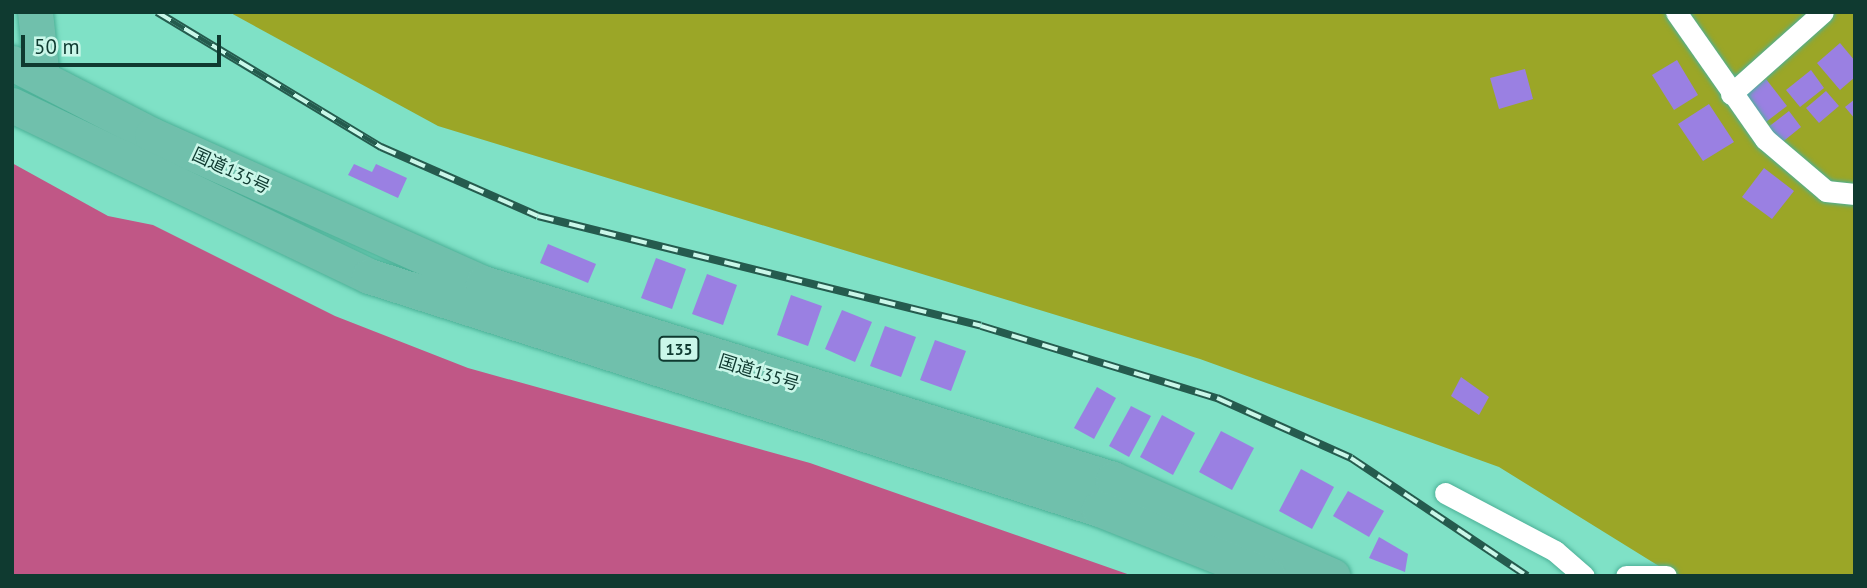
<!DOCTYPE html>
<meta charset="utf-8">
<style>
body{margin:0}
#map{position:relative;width:1867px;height:588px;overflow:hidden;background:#7fe1c6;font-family:"PT Sans","Noto Sans JP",sans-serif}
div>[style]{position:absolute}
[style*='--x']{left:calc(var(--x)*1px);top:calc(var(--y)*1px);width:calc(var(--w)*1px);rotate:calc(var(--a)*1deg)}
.forest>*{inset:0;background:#9ba627}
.water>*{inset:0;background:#c05786}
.building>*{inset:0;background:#9a80e2}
.roads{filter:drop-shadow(0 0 2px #4cb097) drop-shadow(0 0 2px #4cb097)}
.minor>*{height:21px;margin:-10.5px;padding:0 10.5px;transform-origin:10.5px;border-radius:10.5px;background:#fff}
.trunk>*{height:35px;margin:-17.5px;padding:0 17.5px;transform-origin:17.5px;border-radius:17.5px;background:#70c0ac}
.rail>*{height:8px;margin-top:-4px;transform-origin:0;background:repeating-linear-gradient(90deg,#caf7e9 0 16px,#255b4e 0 32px);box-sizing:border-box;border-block:2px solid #255b4e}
span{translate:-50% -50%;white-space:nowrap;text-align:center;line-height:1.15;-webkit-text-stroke:5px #caf7e9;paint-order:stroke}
.shield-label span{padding:2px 5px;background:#caf7e9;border:2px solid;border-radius:5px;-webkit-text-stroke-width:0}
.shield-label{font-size:16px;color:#0f3a30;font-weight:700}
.street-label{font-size:18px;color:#0f3a30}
.frame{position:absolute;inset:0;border:14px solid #0f3a30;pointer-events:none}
.scale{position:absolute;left:21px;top:35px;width:200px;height:32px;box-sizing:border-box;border:4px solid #0f3a30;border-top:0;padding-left:9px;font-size:21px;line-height:24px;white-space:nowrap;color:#0f3a30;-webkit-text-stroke:5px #caf7e9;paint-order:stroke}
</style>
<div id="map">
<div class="forest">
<i style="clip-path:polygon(229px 12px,1855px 12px,1855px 576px,1675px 576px,1499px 467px,1200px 359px,438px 126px)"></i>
</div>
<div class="water">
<i style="clip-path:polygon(12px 163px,108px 216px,153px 225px,335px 316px,468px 368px,810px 463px,1133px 576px,12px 576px)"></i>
</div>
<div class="building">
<i style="clip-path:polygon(1840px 43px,1855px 61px,1855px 77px,1840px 90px,1817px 63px)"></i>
<i style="clip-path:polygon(1677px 60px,1698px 95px,1674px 110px,1652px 75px)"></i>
<i style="clip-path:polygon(1525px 69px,1533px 99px,1499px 109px,1490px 78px)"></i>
<i style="clip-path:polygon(1811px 70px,1824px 88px,1800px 107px,1786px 90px)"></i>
<i style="clip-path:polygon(1766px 79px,1787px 106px,1766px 122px,1745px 95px)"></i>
<i style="clip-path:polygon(1826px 91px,1839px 106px,1819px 123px,1806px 108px)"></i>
<i style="clip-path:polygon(1855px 99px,1855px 119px,1845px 107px)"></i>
<i style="clip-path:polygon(1709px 104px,1734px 142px,1703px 161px,1678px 124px)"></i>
<i style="clip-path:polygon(1789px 111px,1801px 127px,1780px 144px,1767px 128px)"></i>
<i style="clip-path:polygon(354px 164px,372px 172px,376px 164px,407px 178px,398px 198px,348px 175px)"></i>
<i style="clip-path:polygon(1764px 168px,1794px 191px,1772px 219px,1742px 197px)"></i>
<i style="clip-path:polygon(548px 244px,596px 264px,588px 283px,540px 263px)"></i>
<i style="clip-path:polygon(656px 258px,686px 269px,672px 309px,641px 298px)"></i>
<i style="clip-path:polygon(707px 274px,737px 285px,723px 325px,692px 314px)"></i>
<i style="clip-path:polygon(791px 295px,822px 306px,808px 346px,777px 335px)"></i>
<i style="clip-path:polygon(842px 310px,872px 322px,855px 362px,825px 349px)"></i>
<i style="clip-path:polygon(885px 326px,916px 337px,901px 377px,870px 366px)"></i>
<i style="clip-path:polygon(935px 340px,966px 351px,951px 391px,920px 380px)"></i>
<i style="clip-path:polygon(1461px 377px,1489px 397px,1479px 415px,1451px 396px)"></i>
<i style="clip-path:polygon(1097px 387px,1116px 398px,1094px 439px,1074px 428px)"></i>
<i style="clip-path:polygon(1131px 406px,1151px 416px,1129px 457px,1109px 446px)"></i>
<i style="clip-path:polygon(1162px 415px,1195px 433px,1173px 475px,1140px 457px)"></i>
<i style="clip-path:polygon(1221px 431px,1254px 448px,1232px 490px,1199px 472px)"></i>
<i style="clip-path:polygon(1301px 469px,1334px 487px,1312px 529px,1279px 511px)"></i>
<i style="clip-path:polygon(1348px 491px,1384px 511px,1369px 537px,1333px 516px)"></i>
<i style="clip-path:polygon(1379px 537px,1408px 554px,1405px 572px,1369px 558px)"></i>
</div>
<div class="roads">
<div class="minor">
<i style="--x:1676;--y:12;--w:155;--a:55"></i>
<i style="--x:1765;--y:139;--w:80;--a:40.4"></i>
<i style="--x:1826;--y:191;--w:29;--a:6"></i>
<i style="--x:1731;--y:94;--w:123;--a:-41.7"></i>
<i style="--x:1445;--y:493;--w:124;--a:27.8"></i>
<i style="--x:1555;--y:551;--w:38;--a:41"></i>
<i style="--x:1626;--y:576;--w:40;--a:0"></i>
</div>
<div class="trunk">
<i style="--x:35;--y:12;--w:65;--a:83.9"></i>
<i style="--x:12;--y:63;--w:157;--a:27.2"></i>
<i style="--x:152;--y:135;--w:363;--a:24.1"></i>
<i style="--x:483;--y:283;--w:660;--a:17.28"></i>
<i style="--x:1113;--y:479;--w:240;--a:23.8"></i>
<i style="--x:12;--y:105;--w:396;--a:25.6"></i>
<i style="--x:369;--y:276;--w:766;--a:17.7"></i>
<i style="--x:1099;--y:509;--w:182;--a:21.6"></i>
</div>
</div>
<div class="rail">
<i style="--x:157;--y:12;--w:262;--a:31.1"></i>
<i style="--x:381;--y:147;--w:171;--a:23.7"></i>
<i style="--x:538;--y:216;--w:456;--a:13.9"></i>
<i style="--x:981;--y:326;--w:247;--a:17"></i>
<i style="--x:1217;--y:398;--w:147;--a:24.1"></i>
<i style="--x:1351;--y:458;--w:212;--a:33.8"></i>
</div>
<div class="shield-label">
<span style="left:679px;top:349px">135</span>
</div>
<div class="street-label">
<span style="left:231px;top:171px;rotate:25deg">国道135号</span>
<span style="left:759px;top:373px;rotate:17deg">国道135号</span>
</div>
<div class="frame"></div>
<div class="scale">50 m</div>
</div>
